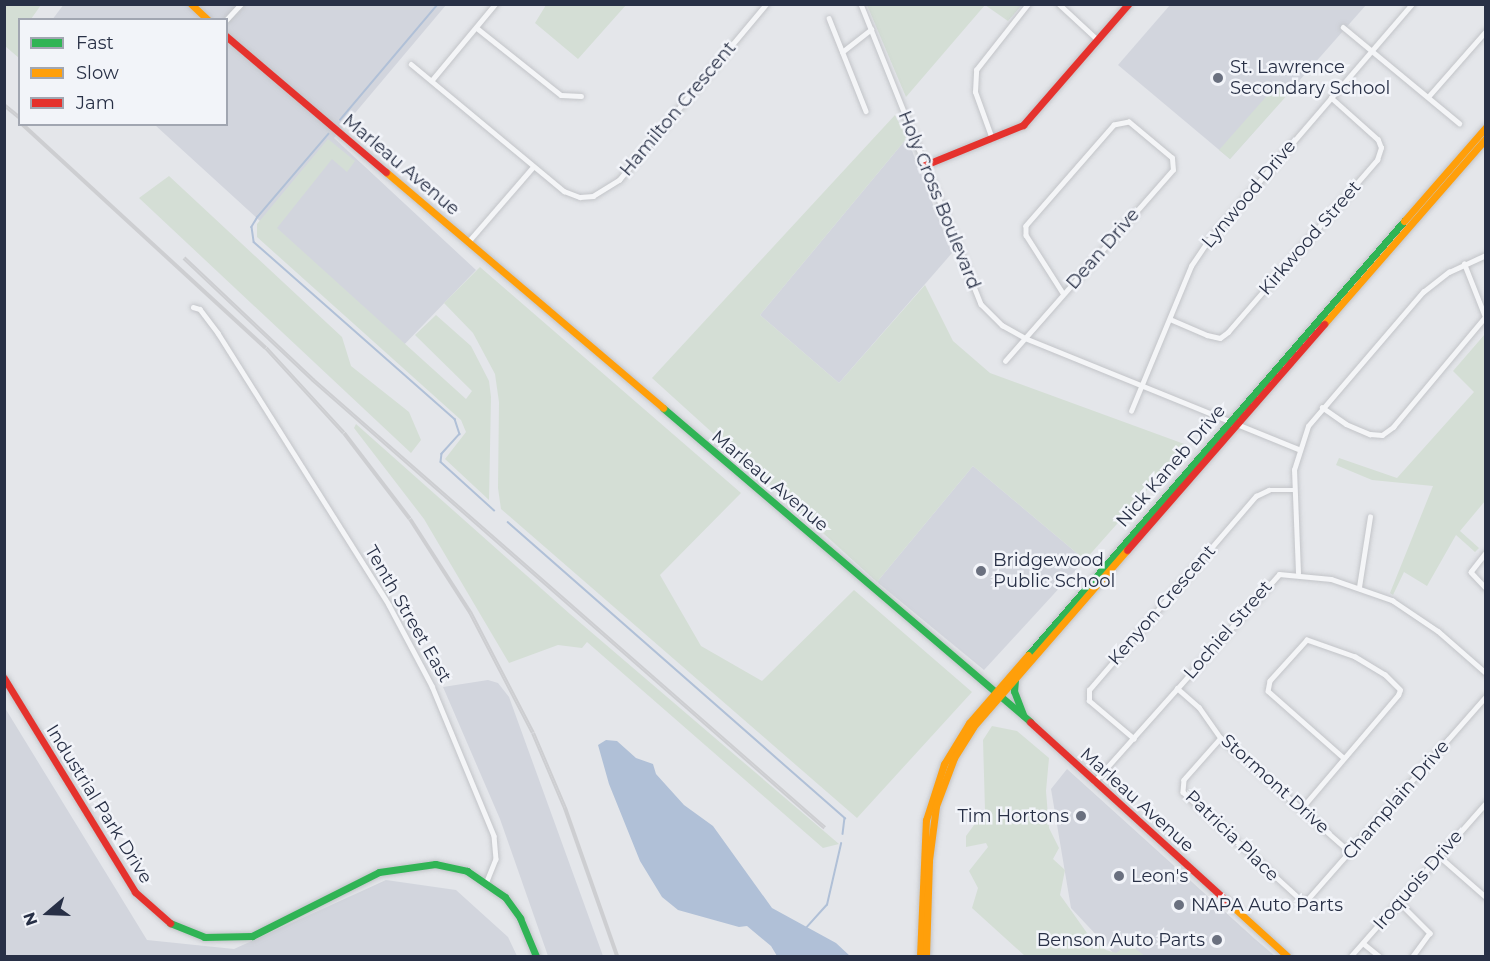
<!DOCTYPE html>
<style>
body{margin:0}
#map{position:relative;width:1490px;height:961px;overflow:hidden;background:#e4e6ea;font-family:Montserrat,sans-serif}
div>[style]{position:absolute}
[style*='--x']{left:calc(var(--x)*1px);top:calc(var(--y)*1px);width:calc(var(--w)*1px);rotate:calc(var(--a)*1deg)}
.built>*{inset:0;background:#d2d5dd}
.green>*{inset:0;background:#d4ded5}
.water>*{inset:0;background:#b0c0d7}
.stream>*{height:1.5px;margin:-0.75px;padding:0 0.75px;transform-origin:0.75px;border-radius:0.75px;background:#b0c0d7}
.roads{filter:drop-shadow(0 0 2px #c2c4c8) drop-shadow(0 0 2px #c2c4c8)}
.street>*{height:4.5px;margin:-2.25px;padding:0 2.25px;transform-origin:2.25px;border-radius:2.25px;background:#f4f5f7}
.fast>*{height:7px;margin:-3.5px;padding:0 3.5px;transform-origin:3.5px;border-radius:3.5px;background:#30b455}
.slow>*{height:7px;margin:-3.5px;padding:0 3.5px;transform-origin:3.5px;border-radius:3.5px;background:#ff9f0a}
.jam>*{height:7px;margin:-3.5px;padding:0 3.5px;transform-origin:3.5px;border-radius:3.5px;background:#e5322d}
.rail>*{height:4px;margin-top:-2px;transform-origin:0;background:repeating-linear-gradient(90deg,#f2f4f9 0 4.5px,#cdced1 0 9px);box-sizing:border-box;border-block:2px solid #cdced1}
.dots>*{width:16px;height:16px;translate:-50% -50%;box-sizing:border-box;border:3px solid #f2f4f9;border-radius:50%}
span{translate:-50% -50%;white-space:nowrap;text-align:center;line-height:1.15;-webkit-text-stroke:5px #f2f4f9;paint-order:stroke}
.poi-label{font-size:18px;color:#283046}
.left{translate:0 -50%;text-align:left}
.right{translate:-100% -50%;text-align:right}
.street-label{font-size:18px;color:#283046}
.frame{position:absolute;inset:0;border:6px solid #283046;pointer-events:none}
.legend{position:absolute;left:18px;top:18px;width:210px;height:108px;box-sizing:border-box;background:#f2f4f9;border:2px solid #a1a6b1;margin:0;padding:8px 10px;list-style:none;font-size:18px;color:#283046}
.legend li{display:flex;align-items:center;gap:12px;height:30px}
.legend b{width:30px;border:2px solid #a1a6b1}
.north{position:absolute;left:18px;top:883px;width:60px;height:60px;-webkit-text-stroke:4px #f2f4f9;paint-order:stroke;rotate:251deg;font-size:16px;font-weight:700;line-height:24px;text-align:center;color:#283046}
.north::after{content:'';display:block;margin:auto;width:21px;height:27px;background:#283046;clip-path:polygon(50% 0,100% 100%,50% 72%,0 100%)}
</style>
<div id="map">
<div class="built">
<i style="clip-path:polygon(64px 4px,446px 5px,334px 138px,476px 270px,400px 349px,155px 125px,226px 124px,226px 20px,52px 20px)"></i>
<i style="clip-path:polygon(1170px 5px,1366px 5px,1230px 159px,1118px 65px)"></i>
<i style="clip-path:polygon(907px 138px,952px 253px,839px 383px,760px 315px)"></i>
<i style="clip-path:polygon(973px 466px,1085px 560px,984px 670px,877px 582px)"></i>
<i style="clip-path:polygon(488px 680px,498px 683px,509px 697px,603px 956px,548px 956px,500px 819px,443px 687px)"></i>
<i style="clip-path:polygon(5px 708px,147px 940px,234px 949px,386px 880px,456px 890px,508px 937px,517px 956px,5px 956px)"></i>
<i style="clip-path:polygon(1067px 769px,1255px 939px,1275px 956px,1116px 956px,1071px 908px,1051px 789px)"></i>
</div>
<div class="green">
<i style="clip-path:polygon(4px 5px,41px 5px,31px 19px,20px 20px,19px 58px,5px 46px)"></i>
<i style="clip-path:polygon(546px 5px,546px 4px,626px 5px,578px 59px,535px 23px)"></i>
<i style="clip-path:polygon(867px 5px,1022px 5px,1008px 21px,985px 5px,906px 97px)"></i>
<i style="clip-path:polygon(1279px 82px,1290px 92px,1230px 159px,1219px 150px)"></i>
<i style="clip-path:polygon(895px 115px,907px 138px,760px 315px,839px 383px,925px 285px,953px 341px,990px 373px,1187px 445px,1085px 560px,973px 466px,877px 582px,652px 378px)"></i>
<i style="clip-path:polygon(328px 139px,355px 161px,347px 172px,332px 159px,277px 228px,466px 399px,472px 391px,415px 335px,436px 315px,471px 346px,489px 381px,491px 397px,489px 500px,445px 459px,466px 432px,461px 420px,257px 237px,257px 224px)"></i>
<i style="clip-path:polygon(169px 176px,342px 337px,351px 366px,409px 412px,421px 440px,411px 453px,139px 198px)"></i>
<i style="clip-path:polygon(480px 267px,741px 493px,660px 575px,701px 646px,762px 681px,854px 590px,972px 692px,857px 818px,501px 509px,498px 488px,499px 402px,495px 374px,473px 333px,444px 303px)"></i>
<i style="clip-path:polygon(1485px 334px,1485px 501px,1460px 531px,1479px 548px,1475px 552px,1456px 535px,1427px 586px,1404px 572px,1393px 595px,1390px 593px,1433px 486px,1372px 480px,1336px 465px,1339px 458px,1397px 478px,1474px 392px,1453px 371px)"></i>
<i style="clip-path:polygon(356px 424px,570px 614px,839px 844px,823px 848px,587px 642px,582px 648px,558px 645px,509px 663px,424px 519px,354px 428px)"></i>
<i style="clip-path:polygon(992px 726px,1017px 731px,1049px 758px,1046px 791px,1049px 828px,1059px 848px,1053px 859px,1065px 870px,1060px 895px,1063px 899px,1087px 933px,1106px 950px,1116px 953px,1129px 944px,1145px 956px,1025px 956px,972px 908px,978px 888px,969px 871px,988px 847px,986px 843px,966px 847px,966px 836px,985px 810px,983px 740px)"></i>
</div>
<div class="water">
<i style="clip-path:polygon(606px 740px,617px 741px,636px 758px,653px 764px,656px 774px,684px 805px,713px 826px,772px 908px,836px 943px,850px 956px,777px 956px,771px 946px,747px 926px,739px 927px,678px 910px,662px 897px,640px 861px,609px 784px,598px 745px)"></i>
</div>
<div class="stream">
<i style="--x:340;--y:120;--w:152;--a:-49.8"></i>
<i style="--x:329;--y:134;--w:109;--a:130.5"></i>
<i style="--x:258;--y:217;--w:12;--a:121"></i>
<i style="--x:252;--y:227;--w:15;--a:82"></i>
<i style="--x:254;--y:242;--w:268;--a:41.4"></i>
<i style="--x:455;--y:419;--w:16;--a:72"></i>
<i style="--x:460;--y:434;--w:27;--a:132"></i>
<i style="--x:442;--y:454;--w:8;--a:97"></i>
<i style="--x:441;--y:462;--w:72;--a:42.2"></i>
<i style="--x:508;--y:522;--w:449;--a:41.3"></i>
<i style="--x:845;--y:818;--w:16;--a:97"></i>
<i style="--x:806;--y:928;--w:31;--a:-48"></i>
<i style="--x:827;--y:905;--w:63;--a:-77.1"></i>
</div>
<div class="roads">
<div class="street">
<i style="--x:861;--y:4;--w:323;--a:68.2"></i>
<i style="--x:981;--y:304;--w:30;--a:45"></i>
<i style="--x:1002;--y:325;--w:26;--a:29"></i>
<i style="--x:1025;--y:338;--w:295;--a:22.1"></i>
<i style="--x:1059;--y:4;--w:53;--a:42.7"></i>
<i style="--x:829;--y:18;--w:100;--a:68.3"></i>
<i style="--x:226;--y:20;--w:22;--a:-47"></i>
<i style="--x:1343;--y:27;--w:151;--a:39.6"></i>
<i style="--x:477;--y:28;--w:107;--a:38.6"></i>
<i style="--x:561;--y:95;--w:20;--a:3"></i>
<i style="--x:842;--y:52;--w:37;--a:-38"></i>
<i style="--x:411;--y:64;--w:199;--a:39.7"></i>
<i style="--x:564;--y:191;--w:17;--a:21"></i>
<i style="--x:580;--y:197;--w:13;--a:-4"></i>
<i style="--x:593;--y:196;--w:31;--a:-32"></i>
<i style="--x:619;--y:180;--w:229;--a:-50.1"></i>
<i style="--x:432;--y:80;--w:99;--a:-50.3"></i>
<i style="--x:1428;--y:97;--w:88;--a:-48.7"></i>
<i style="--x:992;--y:139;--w:50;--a:-109.9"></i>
<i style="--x:975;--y:92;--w:22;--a:-87"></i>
<i style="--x:976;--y:70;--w:84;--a:-51.8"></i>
<i style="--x:468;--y:242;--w:99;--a:-49.1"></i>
<i style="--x:193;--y:307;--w:7;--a:16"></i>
<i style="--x:200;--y:309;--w:30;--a:53"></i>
<i style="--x:218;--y:333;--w:321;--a:57.8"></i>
<i style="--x:389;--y:605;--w:92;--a:62"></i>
<i style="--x:432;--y:686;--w:162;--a:67.5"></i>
<i style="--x:494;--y:836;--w:23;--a:85"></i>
<i style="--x:496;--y:859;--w:24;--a:112"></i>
<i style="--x:1170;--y:319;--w:40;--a:23.4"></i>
<i style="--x:1207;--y:335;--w:13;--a:13"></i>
<i style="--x:1220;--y:338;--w:10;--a:-37"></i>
<i style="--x:1228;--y:332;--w:228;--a:-49.1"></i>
<i style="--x:1377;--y:160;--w:13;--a:-72"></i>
<i style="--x:1381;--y:148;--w:9;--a:-111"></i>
<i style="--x:1378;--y:140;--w:63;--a:-138.2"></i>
<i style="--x:1005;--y:361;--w:254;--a:-48.7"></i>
<i style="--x:1173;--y:170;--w:12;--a:-95"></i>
<i style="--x:1172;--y:158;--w:56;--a:-140.1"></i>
<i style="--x:1129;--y:122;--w:15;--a:169"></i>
<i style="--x:1114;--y:125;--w:134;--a:131.1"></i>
<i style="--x:1026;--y:226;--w:9;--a:90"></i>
<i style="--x:1026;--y:235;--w:69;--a:57.5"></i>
<i style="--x:1322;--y:407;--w:29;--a:35"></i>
<i style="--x:1346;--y:424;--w:26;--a:23"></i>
<i style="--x:1370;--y:434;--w:12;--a:5"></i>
<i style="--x:1382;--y:435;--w:14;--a:-36"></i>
<i style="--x:1393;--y:427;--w:143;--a:-50.1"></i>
<i style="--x:1485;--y:317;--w:57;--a:-111.6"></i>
<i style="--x:1131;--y:411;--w:157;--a:-67.5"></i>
<i style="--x:1191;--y:266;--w:30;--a:-56"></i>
<i style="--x:1208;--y:241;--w:313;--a:-49.3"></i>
<i style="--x:1486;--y:553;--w:24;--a:128"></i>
<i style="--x:1471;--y:572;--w:22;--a:47"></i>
<i style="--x:1298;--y:573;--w:103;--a:-92.2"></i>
<i style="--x:1294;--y:470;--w:46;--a:-72.3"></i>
<i style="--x:1308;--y:426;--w:177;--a:-49.4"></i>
<i style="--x:1423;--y:292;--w:33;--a:-38"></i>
<i style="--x:1449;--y:272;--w:41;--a:-24.7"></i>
<i style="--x:1359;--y:587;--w:71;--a:-81.1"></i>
<i style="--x:1177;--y:688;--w:29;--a:41"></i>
<i style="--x:1199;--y:707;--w:38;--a:55"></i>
<i style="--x:1221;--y:738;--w:172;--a:41.5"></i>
<i style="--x:1221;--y:738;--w:56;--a:131.4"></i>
<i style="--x:1184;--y:780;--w:12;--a:95"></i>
<i style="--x:1183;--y:792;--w:159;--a:42.4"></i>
<i style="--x:1300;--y:899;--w:7;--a:8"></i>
<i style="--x:1307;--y:900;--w:271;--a:-48.7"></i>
<i style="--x:1134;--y:739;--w:59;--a:-139.8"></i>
<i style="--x:1089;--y:701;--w:11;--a:-90"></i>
<i style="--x:1089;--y:690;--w:256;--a:-49.3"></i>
<i style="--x:1256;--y:496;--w:14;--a:-25"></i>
<i style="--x:1269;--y:490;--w:24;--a:0"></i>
<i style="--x:1094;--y:782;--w:278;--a:-48.3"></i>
<i style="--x:1279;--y:574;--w:52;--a:5.5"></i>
<i style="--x:1331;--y:579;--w:65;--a:19"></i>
<i style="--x:1392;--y:600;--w:55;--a:34"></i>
<i style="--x:1438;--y:631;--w:64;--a:41.2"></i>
<i style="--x:1301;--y:809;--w:150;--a:-49.6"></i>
<i style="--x:1398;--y:695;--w:5;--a:-68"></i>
<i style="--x:1400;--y:690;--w:21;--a:-135"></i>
<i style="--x:1385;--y:675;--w:35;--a:-149"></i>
<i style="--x:1355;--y:657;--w:51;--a:-160.5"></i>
<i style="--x:1307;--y:640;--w:55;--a:132.1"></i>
<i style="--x:1270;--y:681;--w:10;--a:101"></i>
<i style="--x:1268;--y:691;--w:101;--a:41.4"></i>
<i style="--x:1439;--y:856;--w:62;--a:41.1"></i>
<i style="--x:1399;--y:902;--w:44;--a:45"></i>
<i style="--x:1430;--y:933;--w:29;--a:126"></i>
<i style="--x:1363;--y:943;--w:21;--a:39"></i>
<i style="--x:1351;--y:956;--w:204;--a:-48.6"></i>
</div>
<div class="fast">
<i style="--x:663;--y:408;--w:483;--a:40.5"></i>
<i style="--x:1028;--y:655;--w:574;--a:-49.1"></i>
<i style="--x:1015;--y:680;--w:11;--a:95"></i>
<i style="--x:1014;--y:691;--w:26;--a:69"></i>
<i style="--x:170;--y:923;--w:37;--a:22"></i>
<i style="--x:204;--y:937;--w:48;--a:-1.2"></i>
<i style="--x:252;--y:936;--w:142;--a:-26.7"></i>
<i style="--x:379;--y:872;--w:57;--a:-8.1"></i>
<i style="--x:435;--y:864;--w:33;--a:12"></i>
<i style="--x:467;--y:871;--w:46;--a:34.4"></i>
<i style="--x:505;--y:897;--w:26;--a:54"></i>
<i style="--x:520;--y:918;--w:41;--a:67.2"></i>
</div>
<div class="slow">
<i style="--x:191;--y:4;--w:23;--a:43"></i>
<i style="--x:386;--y:172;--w:364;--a:40.4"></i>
<i style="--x:1404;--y:221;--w:125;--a:-48.9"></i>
<i style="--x:1324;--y:324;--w:247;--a:-48.9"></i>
<i style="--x:1231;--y:905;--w:76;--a:42.3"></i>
<i style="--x:920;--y:956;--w:136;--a:-87.5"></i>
<i style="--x:926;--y:820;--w:59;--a:-72.2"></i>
<i style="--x:944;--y:764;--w:48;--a:-58.6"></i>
<i style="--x:969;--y:723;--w:90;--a:-49.1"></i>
<i style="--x:926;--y:956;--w:96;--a:-88.2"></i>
<i style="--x:929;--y:860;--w:54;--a:-82.6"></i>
<i style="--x:936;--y:806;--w:51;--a:-69.4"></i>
<i style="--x:954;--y:758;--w:36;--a:-58"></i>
<i style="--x:973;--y:727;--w:235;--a:-49"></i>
</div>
<div class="jam">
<i style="--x:226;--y:36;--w:210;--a:40.4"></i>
<i style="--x:925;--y:165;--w:106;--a:-22.2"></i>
<i style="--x:1023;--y:125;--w:160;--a:-49"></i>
<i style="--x:1127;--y:550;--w:300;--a:-48.9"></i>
<i style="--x:4;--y:678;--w:251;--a:58.5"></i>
<i style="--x:135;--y:892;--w:47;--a:41.5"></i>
<i style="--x:1030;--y:722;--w:272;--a:42.3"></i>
</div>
</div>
<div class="rail">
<i style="--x:4;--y:105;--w:21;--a:39"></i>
<i style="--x:22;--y:124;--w:331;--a:42.6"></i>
<i style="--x:266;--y:348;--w:115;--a:47.5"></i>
<i style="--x:344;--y:433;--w:108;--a:52.5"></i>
<i style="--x:410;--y:519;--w:111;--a:57.2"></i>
<i style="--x:470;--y:612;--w:136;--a:62.5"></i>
<i style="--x:533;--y:733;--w:82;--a:66.9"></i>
<i style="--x:565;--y:808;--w:157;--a:70.6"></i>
<i style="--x:184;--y:258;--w:178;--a:43.4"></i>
<i style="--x:313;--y:380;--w:680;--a:41.19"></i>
</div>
<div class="dots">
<i style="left:1218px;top:78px;background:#6a707f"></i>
<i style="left:981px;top:571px;background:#6a707f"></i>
<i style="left:1081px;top:816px;background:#6a707f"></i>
<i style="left:1119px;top:876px;background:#6a707f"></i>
<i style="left:1179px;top:905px;background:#6a707f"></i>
<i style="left:1217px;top:940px;background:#6a707f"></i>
</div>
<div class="poi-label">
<span class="left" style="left:1230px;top:78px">St. Lawrence<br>Secondary School</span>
<span class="left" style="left:993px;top:571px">Bridgewood<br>Public School</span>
<span class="right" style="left:1069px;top:816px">Tim Hortons</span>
<span class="left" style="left:1131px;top:876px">Leon's</span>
<span class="left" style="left:1191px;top:905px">NAPA Auto Parts</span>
<span class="right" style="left:1205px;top:940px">Benson Auto Parts</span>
</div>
<div class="street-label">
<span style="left:678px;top:109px;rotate:-50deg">Hamilton Crescent</span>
<span style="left:401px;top:165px;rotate:40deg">Marleau Avenue</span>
<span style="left:1249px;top:194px;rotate:-50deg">Lynwood Drive</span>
<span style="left:939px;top:200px;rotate:68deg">Holy Cross Boulevard</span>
<span style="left:1310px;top:238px;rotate:-49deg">Kirkwood Street</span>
<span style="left:1103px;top:249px;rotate:-49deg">Dean Drive</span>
<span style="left:1171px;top:466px;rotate:-49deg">Nick Kaneb Drive</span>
<span style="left:770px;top:481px;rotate:40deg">Marleau Avenue</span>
<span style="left:1162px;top:605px;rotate:-49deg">Kenyon Crescent</span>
<span style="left:408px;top:614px;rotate:60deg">Tenth Street East</span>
<span style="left:1228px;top:630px;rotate:-49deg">Lochiel Street</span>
<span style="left:1275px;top:784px;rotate:42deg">Stormont Drive</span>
<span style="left:1137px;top:800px;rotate:42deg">Marleau Avenue</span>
<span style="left:1396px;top:800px;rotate:-49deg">Champlain Drive</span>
<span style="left:99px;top:804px;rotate:58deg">Industrial Park Drive</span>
<span style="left:1232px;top:836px;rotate:44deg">Patricia Place</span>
<span style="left:1418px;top:880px;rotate:-49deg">Iroquois Drive</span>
</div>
<div class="frame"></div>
<ul class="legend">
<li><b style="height:8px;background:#30b455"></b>Fast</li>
<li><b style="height:8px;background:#ff9f0a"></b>Slow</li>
<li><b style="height:8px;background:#e5322d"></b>Jam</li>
</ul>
<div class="north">N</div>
</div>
